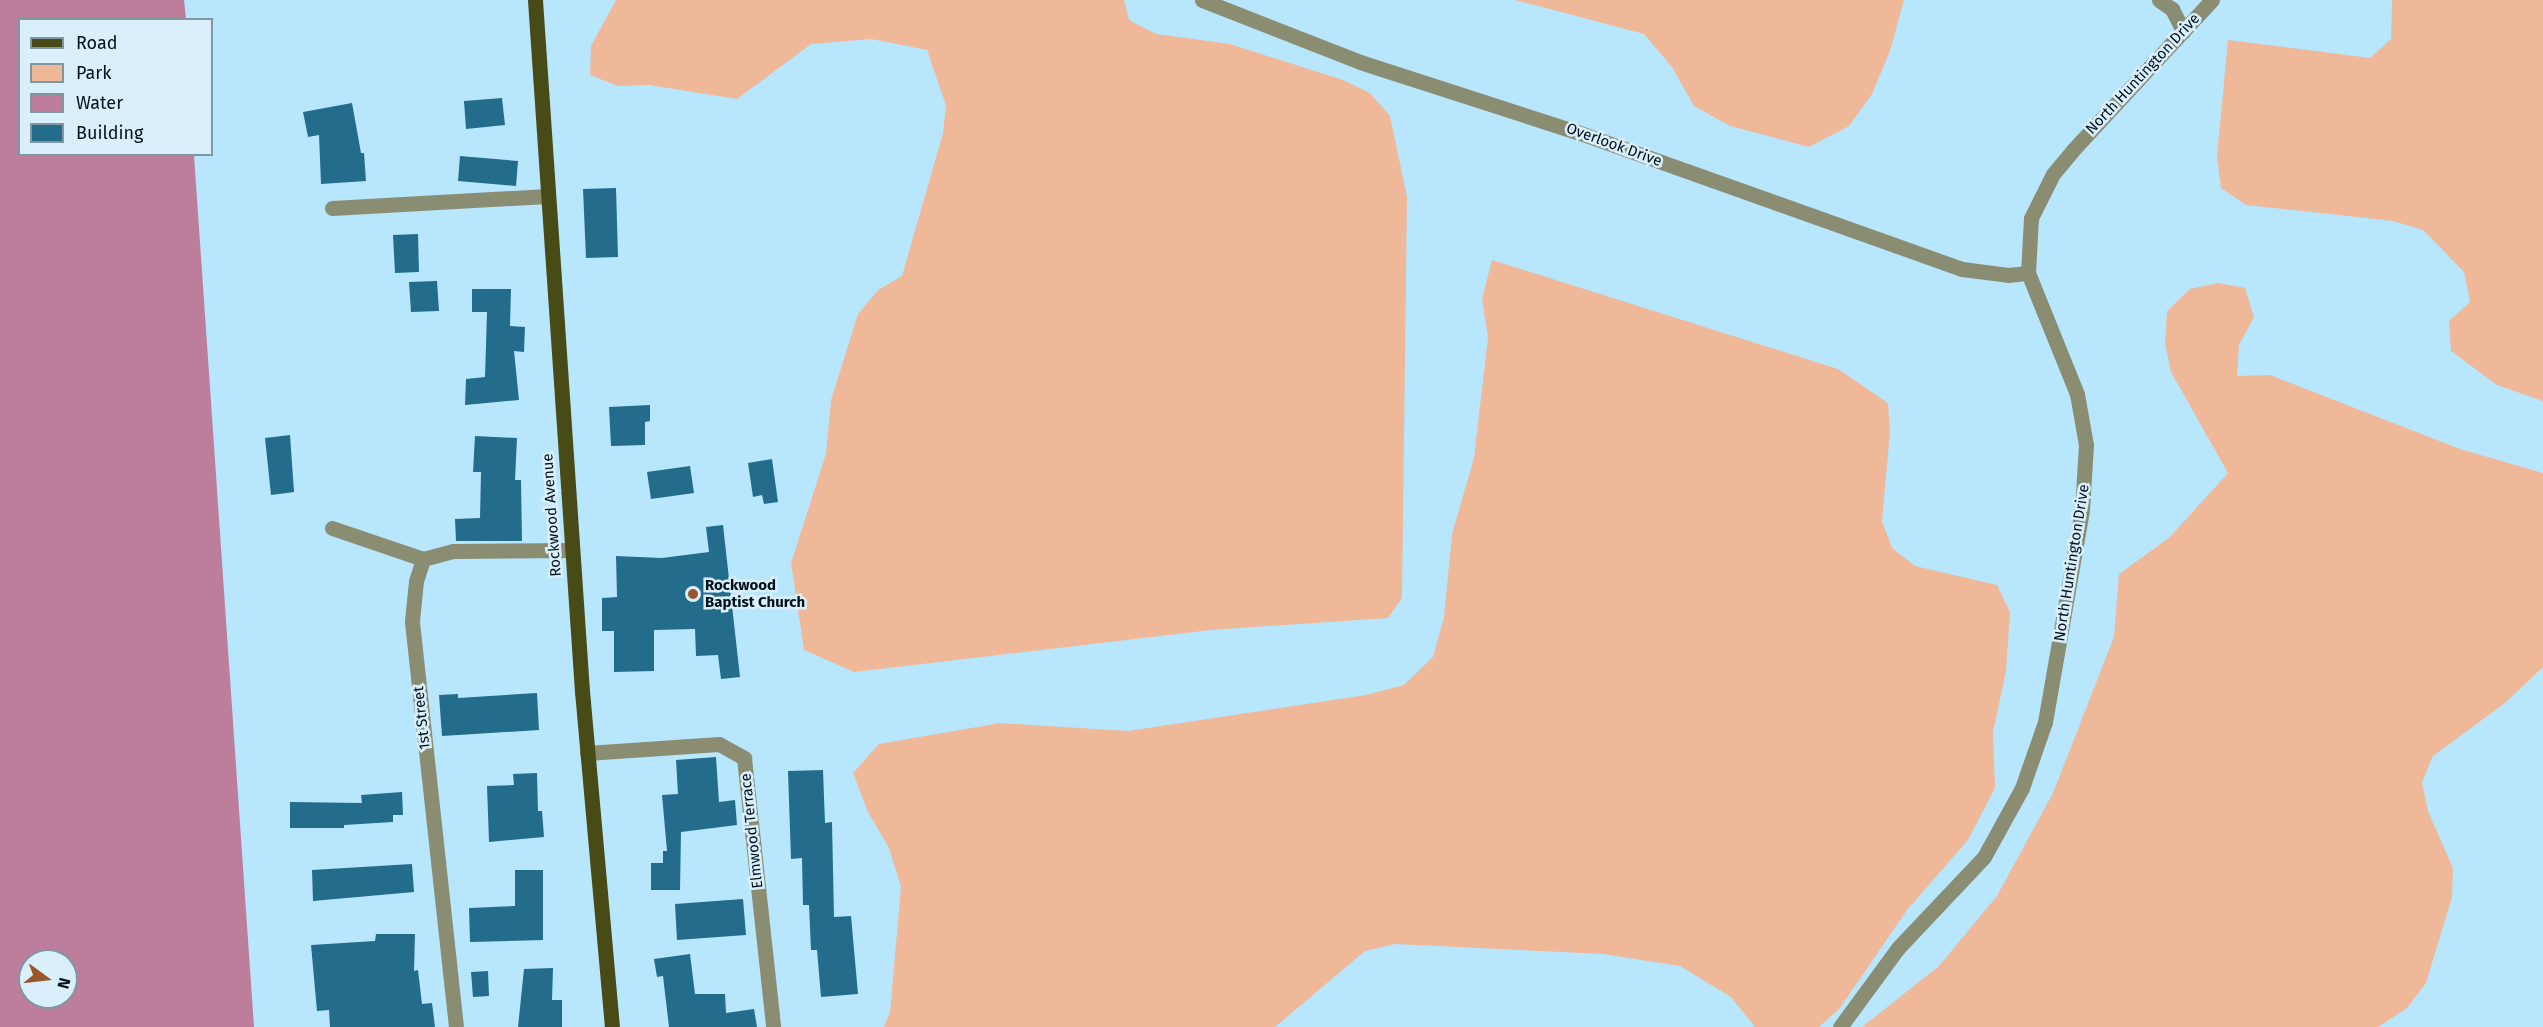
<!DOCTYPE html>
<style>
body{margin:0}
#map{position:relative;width:2543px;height:1027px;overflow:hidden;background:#b8e6fd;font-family:"Fira Sans",sans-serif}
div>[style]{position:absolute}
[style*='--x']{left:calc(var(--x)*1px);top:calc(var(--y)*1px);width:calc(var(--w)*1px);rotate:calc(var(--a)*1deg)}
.green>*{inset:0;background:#efb899}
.water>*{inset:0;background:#bd7e9b}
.building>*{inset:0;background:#246c8b}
.street>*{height:15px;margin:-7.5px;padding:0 7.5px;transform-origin:7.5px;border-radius:7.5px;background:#8b8d72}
.primary>*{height:15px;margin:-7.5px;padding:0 7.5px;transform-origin:7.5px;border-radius:7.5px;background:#494b16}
.dots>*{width:16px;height:16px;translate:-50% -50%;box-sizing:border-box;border:3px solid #d9effb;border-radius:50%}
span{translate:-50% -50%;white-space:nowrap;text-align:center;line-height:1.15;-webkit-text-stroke:5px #d9effb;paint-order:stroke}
.street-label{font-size:15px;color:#00111b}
.poi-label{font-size:15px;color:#00111b;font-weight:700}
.left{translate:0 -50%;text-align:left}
.legend{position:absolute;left:18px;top:18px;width:195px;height:138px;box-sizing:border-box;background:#d9effb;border:2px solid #8296a1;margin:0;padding:8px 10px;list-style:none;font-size:18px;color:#00111b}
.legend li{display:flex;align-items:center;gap:12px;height:30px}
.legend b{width:30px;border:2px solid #8296a1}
.north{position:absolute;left:18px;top:949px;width:60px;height:60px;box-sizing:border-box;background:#d9effb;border:2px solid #8296a1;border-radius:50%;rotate:105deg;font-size:16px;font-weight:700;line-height:24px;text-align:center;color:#00111b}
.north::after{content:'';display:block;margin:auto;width:21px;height:27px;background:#9a5529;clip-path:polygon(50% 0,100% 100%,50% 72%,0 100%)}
</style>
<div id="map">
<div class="green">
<i style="clip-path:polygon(616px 0,1124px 0,1129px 20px,1156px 34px,1230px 44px,1343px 80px,1370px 93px,1390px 116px,1407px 197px,1402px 598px,1388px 618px,1211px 630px,854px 672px,804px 650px,791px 563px,826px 454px,831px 400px,858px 314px,878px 290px,902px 276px,943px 133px,946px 105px,927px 50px,871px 39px,811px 44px,737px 99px,649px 85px,618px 86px,590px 75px,591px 46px)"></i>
<i style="clip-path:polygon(1515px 0,1904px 0,1890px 51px,1872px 94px,1849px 126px,1809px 147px,1730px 126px,1694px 106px,1672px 67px,1644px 34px)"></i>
<i style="clip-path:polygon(2392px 0,2543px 0,2543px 401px,2497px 385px,2451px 351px,2449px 321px,2470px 302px,2464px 272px,2423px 230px,2393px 221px,2246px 205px,2221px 188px,2217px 156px,2228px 40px,2370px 58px,2391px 39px)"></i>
<i style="clip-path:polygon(1492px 260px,1838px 369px,1888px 403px,1890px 432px,1882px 521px,1892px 548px,1915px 566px,1997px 585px,2010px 612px,2006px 671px,1993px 732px,1995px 788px,1968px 840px,1907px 910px,1840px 1008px,1819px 1027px,1755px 1027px,1731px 997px,1680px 966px,1603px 954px,1395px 944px,1365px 951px,1275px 1027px,884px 1027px,890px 1012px,901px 887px,889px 848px,868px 812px,853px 773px,879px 744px,1000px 723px,1128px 731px,1366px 695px,1404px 685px,1433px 657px,1444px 617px,1452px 534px,1474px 458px,1488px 338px,1482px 299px)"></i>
<i style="clip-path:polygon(2218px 283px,2245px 288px,2254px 317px,2239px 345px,2237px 376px,2270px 375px,2460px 449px,2543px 473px,2543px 667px,2505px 703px,2433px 756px,2422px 782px,2428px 811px,2453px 868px,2452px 897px,2426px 983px,2407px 1008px,2378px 1027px,1862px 1027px,1939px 966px,1997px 896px,2053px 793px,2114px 637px,2119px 574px,2169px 538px,2228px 473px,2171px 372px,2165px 343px,2167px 311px,2190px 289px)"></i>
</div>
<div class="water">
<i style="clip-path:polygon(evenodd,0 0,184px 0,186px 19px,20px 20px,20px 154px,194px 155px,254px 1027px,0 1027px,0 0,30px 961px,66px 961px,66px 997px,30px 997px,30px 961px)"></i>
</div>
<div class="building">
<i style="clip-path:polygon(502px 98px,505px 125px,466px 129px,464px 101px)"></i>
<i style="clip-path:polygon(352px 103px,361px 153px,364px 153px,366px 181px,321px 184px,319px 135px,308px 137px,303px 112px)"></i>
<i style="clip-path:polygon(460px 156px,518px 161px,516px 186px,458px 181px)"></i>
<i style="clip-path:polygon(616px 188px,618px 257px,586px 258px,583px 189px)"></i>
<i style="clip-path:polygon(418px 234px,419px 272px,395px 273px,393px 235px)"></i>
<i style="clip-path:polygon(437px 281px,439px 311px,411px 312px,409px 282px)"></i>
<i style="clip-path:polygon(472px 289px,511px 289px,510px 326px,525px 327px,524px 352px,514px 351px,519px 400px,465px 405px,466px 379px,485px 377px,487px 312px,472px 312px)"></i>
<i style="clip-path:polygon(650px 405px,650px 421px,645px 422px,645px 445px,611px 446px,609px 407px)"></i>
<i style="clip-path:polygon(290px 435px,294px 492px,271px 495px,265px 438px)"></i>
<i style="clip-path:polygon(475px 436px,517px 438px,515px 480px,521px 480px,522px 541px,456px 541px,455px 519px,480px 518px,481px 472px,473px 472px)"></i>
<i style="clip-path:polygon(772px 459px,778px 502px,764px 504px,762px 495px,753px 497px,748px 463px)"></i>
<i style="clip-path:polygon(690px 466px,694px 493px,651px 499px,647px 472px)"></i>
<i style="clip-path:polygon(723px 525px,740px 677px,721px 679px,718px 655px,696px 656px,695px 629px,654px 630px,654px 671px,614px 672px,614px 631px,602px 631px,602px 598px,617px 597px,616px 556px,662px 558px,709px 552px,706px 527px)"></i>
<i style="clip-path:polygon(537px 693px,539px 730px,442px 736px,439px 695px,458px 694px,458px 698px)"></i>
<i style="clip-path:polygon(716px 757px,719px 802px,735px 800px,737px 825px,681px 832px,680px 890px,651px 890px,651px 863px,663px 863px,663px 851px,667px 851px,662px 795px,678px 794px,676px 760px)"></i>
<i style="clip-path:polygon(823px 770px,825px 823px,832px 822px,834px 917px,851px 916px,858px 994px,821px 997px,817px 950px,811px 950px,809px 905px,803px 905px,802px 858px,791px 859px,788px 771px)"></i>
<i style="clip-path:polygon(537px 773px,538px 811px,542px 811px,544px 837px,489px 842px,487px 786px,514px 785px,513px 774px)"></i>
<i style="clip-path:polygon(402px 792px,403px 815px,393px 815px,393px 822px,344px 825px,344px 828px,290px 828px,290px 802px,362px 803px,361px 795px)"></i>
<i style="clip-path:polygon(412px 864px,414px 892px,313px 901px,312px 870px)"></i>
<i style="clip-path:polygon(515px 870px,543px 870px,543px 940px,470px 942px,469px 908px,515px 906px)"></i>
<i style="clip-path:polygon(743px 899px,746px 935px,677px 940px,675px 904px)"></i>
<i style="clip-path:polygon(376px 934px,415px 934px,414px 971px,418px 970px,422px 1004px,432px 1003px,435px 1027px,330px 1027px,329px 1010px,317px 1011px,311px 945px,375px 941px)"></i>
<i style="clip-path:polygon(690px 954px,695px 994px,725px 994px,726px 1013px,754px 1009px,757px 1027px,669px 1027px,663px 976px,657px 977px,654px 959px)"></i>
<i style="clip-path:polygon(553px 968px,552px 1000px,562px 1000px,562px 1027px,518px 1027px,524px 969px)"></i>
<i style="clip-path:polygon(488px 971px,489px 996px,473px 997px,471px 972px)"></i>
</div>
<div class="street">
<i style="--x:1202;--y:0;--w:170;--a:21.4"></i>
<i style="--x:1360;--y:62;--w:231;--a:17.9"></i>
<i style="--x:1580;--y:133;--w:405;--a:19.6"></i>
<i style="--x:1962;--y:269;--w:46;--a:7.4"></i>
<i style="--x:2008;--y:275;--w:20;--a:-6"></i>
<i style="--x:2159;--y:0;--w:16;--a:35"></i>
<i style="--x:2172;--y:9;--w:25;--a:63"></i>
<i style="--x:332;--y:208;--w:216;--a:-3.2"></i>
<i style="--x:332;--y:528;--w:96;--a:18.8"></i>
<i style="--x:587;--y:753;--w:132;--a:-3.9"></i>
<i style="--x:719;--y:744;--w:29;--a:29"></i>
<i style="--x:744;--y:758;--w:271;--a:83.8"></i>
<i style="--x:456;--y:1027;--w:408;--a:-96.2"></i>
<i style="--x:412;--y:621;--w:40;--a:-84.3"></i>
<i style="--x:416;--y:581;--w:23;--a:-72"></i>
<i style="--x:423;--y:559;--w:31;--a:-15"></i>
<i style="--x:453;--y:551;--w:119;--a:-0.5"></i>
<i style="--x:1840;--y:1027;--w:98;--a:-53.7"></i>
<i style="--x:1898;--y:948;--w:125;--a:-46.6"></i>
<i style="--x:1984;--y:857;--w:79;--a:-61.2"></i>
<i style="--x:2022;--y:788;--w:70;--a:-70.8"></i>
<i style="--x:2045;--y:722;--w:215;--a:-80.1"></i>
<i style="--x:2082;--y:510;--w:65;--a:-86.5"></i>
<i style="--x:2086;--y:445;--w:52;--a:-100"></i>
<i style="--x:2077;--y:394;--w:131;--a:-112"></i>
<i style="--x:2028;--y:273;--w:55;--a:-86.9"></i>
<i style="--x:2031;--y:218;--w:49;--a:-63.4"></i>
<i style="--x:2053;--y:174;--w:30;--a:-50"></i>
<i style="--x:2072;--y:151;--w:206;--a:-47.2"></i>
</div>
<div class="primary">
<i style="--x:535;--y:0;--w:693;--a:86.11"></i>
<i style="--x:582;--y:691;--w:337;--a:84.9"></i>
</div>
<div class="dots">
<i style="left:693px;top:594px;background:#9a5529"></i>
</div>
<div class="street-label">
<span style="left:2143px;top:74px;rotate:-47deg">North Huntington Drive</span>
<span style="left:1614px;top:145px;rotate:20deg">Overlook Drive</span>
<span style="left:552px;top:515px;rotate:-94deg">Rockwood Avenue</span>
<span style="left:2072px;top:563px;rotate:-81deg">North Huntington Drive</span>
<span style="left:422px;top:718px;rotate:-96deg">1st Street</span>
<span style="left:752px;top:831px;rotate:-96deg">Elmwood Terrace</span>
</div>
<div class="poi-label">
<span class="left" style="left:705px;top:594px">Rockwood<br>Baptist Church</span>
</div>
<ul class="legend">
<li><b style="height:8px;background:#494b16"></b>Road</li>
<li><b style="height:16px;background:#efb899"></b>Park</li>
<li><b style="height:16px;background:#bd7e9b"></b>Water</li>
<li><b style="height:16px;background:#246c8b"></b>Building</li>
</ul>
<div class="north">N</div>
</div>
